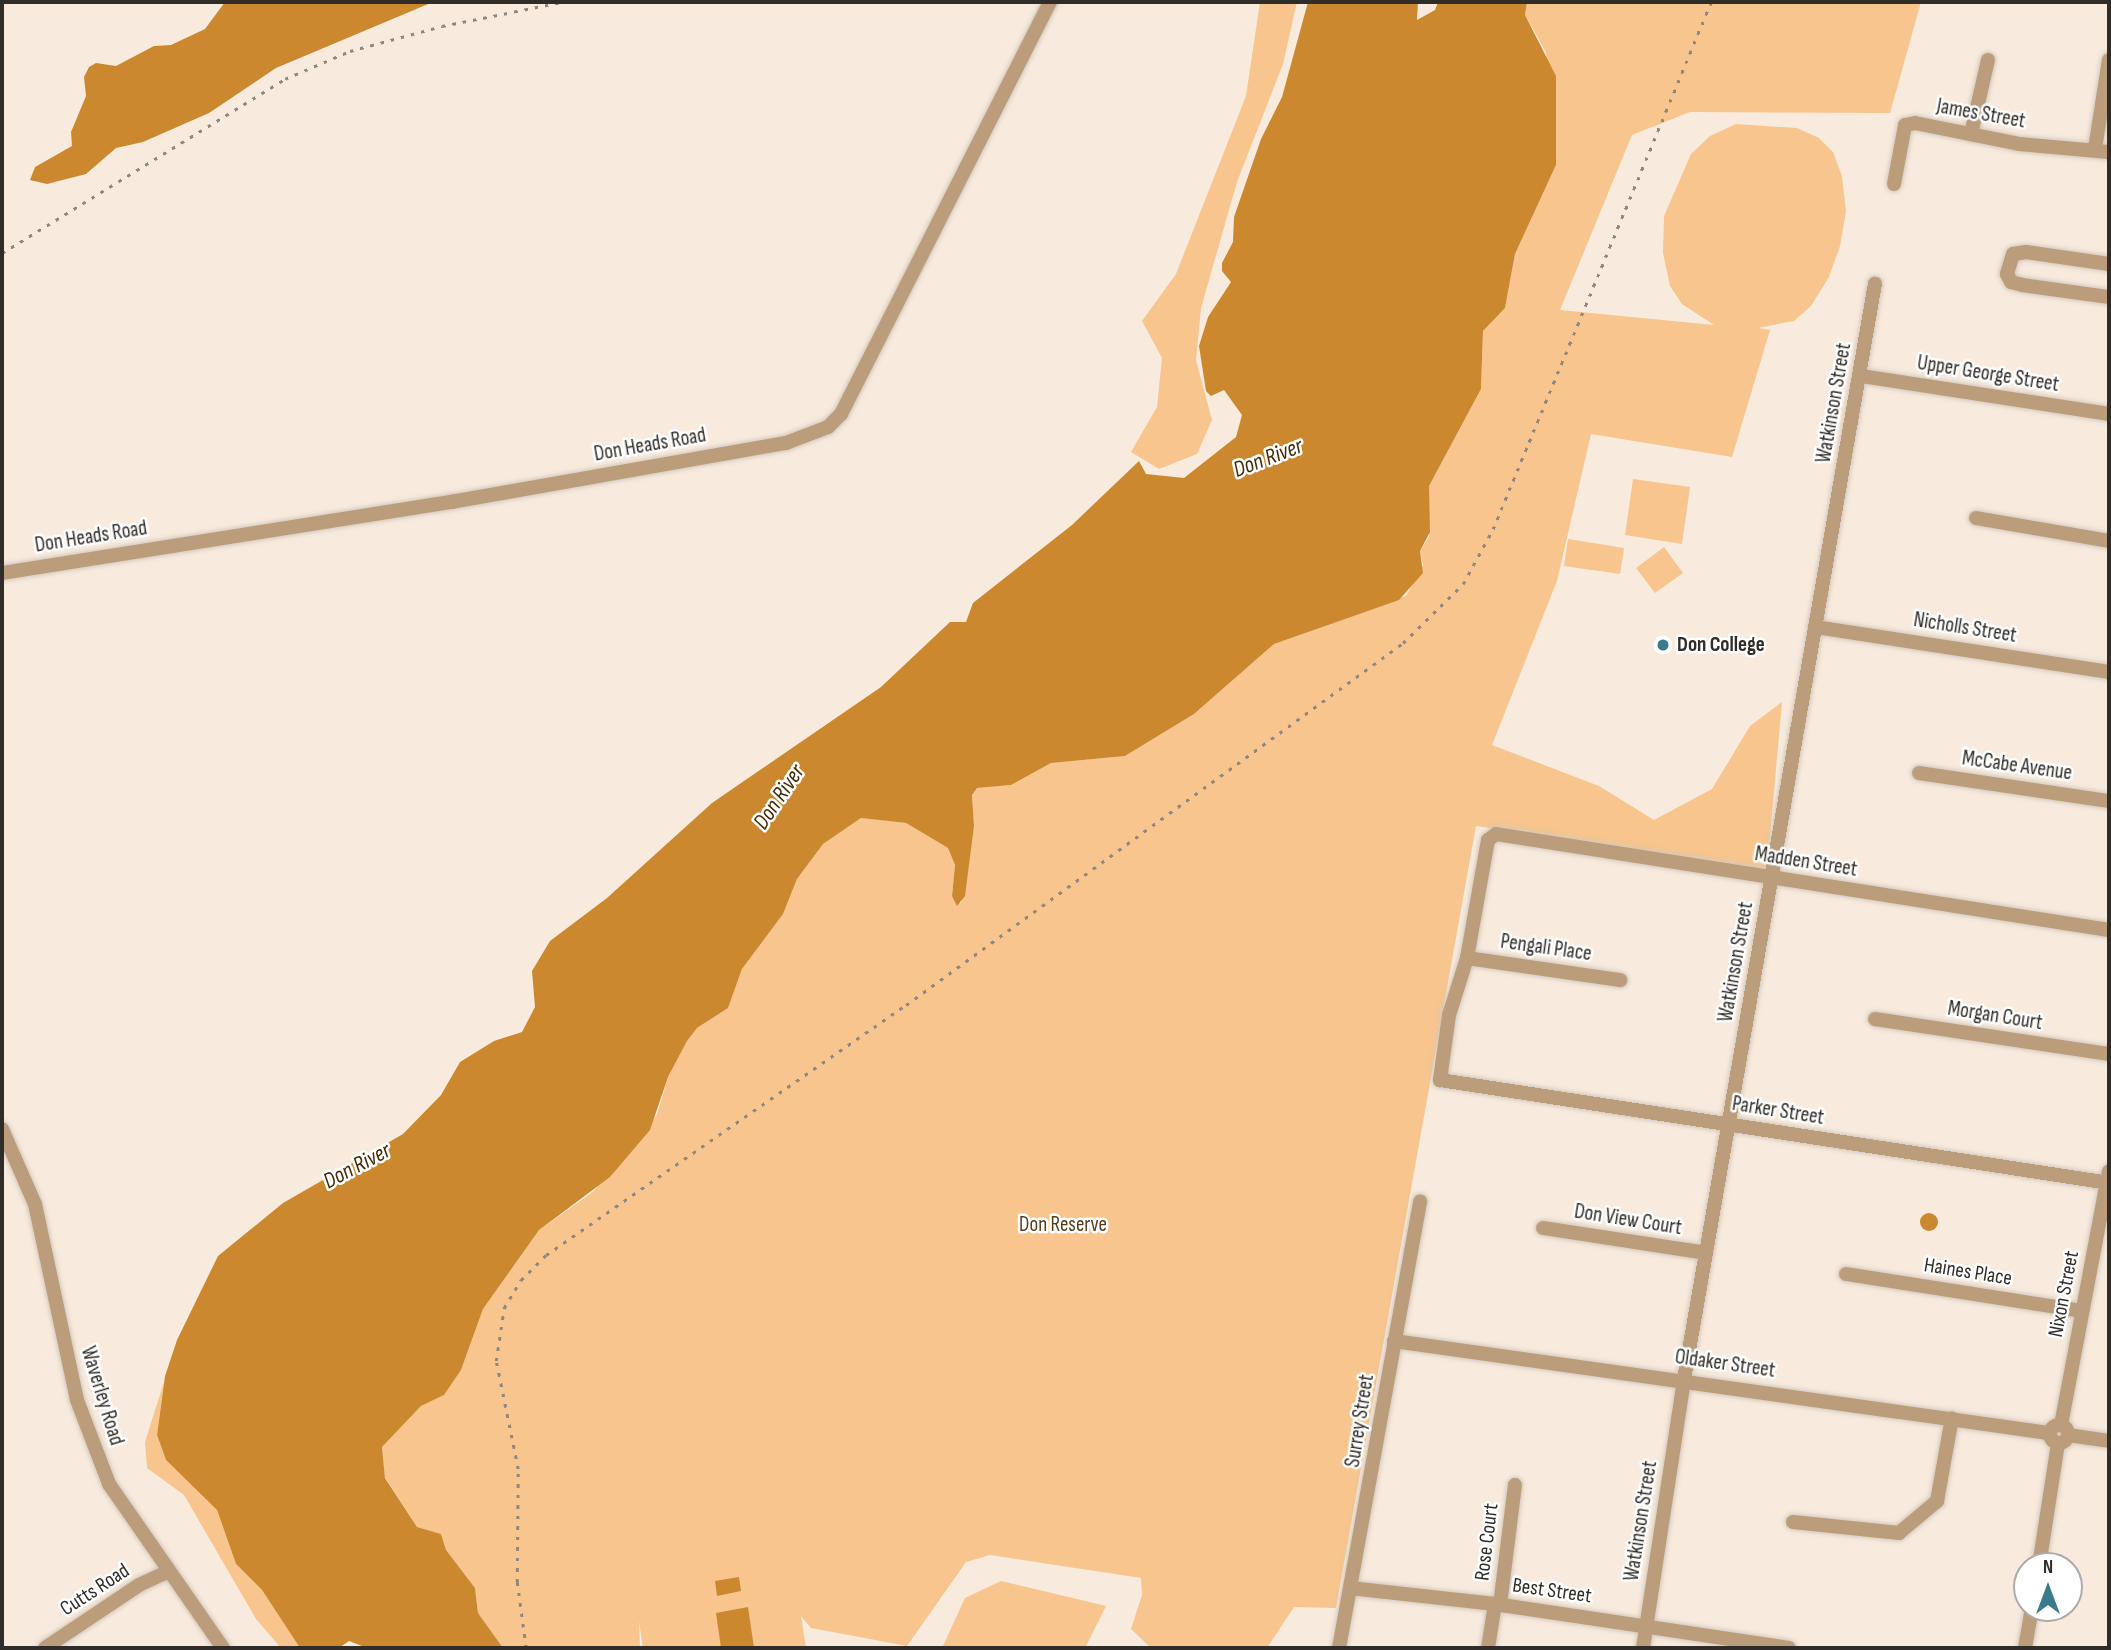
<!DOCTYPE html>
<style>
body{margin:0}
#map{position:relative;width:2111px;height:1650px;overflow:hidden;background:#f8ebde;font-family:"Sofia Sans Condensed",sans-serif}
div>[style]{position:absolute}
[style*='--x']{left:calc(var(--x)*1px);top:calc(var(--y)*1px);width:calc(var(--w)*1px);rotate:calc(var(--a)*1deg)}
.green>*{inset:0;background:#f7c58d}
.water>*{inset:0;background:#cb882f}
.round{border-radius:50%}
.roads{filter:drop-shadow(0 0 2px #d4c9bd) drop-shadow(0 0 2px #d4c9bd)}
.minor>*{height:14px;margin:-7px;padding:0 7px;transform-origin:7px;border-radius:7px;background:#bb9d7c}
.minor>.ring{margin:-7px;padding:0;box-sizing:content-box;background:none;border:14px solid #bb9d7c;border-radius:50%}
.rail>*{height:2.5px;margin-top:-1.25px;transform-origin:0;background:repeating-linear-gradient(90deg,#90887f 0 3.5px,transparent 0 10.5px)}
.dots>*{width:19px;height:19px;translate:-50% -50%;box-sizing:border-box;border:4px solid #fff;border-radius:50%}
span{translate:-50% -50%;white-space:nowrap;text-align:center;line-height:1.15;-webkit-text-stroke:5px #fff;paint-order:stroke}
.street-label{font-size:21px;color:#302c27}
.poi-label{font-size:21px;color:#302c27;font-weight:700}
.left{translate:0 -50%;text-align:left}
.park-label{font-size:21px;color:#583c19}
.water-label{font-size:23px;color:#452a04;font-style:italic}
.frame{position:absolute;inset:0;border:4px solid #302c27;pointer-events:none}
.north{position:absolute;left:2013px;top:1552px;width:70px;height:70px;box-sizing:border-box;background:#fff;border:2px solid #acaba9;border-radius:50%;rotate:0deg;font-size:19px;font-weight:700;line-height:28px;text-align:center;color:#302c27}
.north::after{content:'';display:block;margin:auto;width:24px;height:32px;background:#397a8d;clip-path:polygon(50% 0,100% 100%,50% 72%,0 100%)}
</style>
<div id="map">
<div class="green">
<i style="clip-path:polygon(1260px 2px,1297px 2px,1283px 64px,1237px 182px,1201px 308px,1196px 360px,1212px 420px,1197px 454px,1159px 469px,1131px 452px,1157px 407px,1162px 358px,1142px 321px,1176px 274px,1246px 96px)"></i>
<i style="clip-path:polygon(1527px 2px,1921px 2px,1890px 113px,1690px 112px,1632px 135px,1560px 310px,1714px 325px,1682px 304px,1670px 286px,1663px 253px,1664px 216px,1691px 154px,1710px 136px,1736px 124px,1797px 128px,1819px 138px,1833px 152px,1842px 176px,1846px 211px,1840px 246px,1829px 277px,1811px 306px,1794px 321px,1758px 328px,1770px 330px,1732px 457px,1591px 434px,1557px 581px,1492px 745px,1599px 786px,1654px 820px,1712px 789px,1750px 726px,1782px 702px,1767px 870px,1476px 826px,1336px 1608px,1294px 1607px,1267px 1648px,1151px 1648px,1131px 1629px,1142px 1595px,1141px 1578px,990px 1555px,966px 1562px,907px 1646px,811px 1628px,801px 1616px,806px 1648px,643px 1648px,639px 1621px,640px 1648px,503px 1648px,478px 1613px,475px 1588px,446px 1550px,441px 1534px,417px 1527px,385px 1477px,382px 1447px,421px 1406px,444px 1395px,461px 1370px,483px 1309px,539px 1230px,593px 1192px,657px 1115px,668px 1077px,687px 1041px,697px 1028px,728px 1008px,742px 969px,783px 914px,797px 879px,823px 844px,861px 818px,906px 823px,948px 848px,955px 865px,952px 896px,961px 903px,974px 826px,972px 795px,977px 788px,1011px 785px,1051px 763px,1125px 756px,1194px 714px,1274px 644px,1406px 596px,1423px 565px,1420px 551px,1429px 537px,1429px 486px,1481px 389px,1483px 331px,1505px 308px,1515px 254px,1556px 165px,1546px 52px,1525px 15px)"></i>
<i style="clip-path:polygon(1633px 479px,1690px 487px,1682px 544px,1625px 535px)"></i>
<i style="clip-path:polygon(1568px 539px,1624px 548px,1620px 574px,1564px 566px)"></i>
<i style="clip-path:polygon(1664px 547px,1683px 573px,1655px 593px,1636px 568px)"></i>
<i style="clip-path:polygon(164px 1382px,157px 1435px,166px 1460px,217px 1510px,236px 1564px,262px 1590px,300px 1648px,281px 1648px,256px 1619px,184px 1495px,147px 1468px,145px 1442px)"></i>
<i style="clip-path:polygon(1001px 1581px,1106px 1606px,1085px 1648px,942px 1648px,965px 1598px)"></i>
</div>
<div class="water">
<i style="clip-path:polygon(225px 2px,433px 2px,276px 68px,209px 113px,143px 142px,116px 148px,86px 174px,47px 184px,30px 180px,35px 167px,72px 146px,71px 132px,86px 96px,84px 77px,89px 67px,96px 63px,116px 66px,154px 46px,171px 45px,205px 29px)"></i>
<i style="clip-path:polygon(1308px 2px,1418px 2px,1417px 20px,1435px 10px,1438px 2px,1527px 2px,1525px 15px,1556px 76px,1556px 165px,1515px 254px,1505px 308px,1483px 331px,1481px 389px,1429px 486px,1430px 532px,1420px 551px,1423px 573px,1399px 600px,1274px 644px,1194px 714px,1125px 756px,1051px 763px,1011px 785px,977px 788px,972px 795px,974px 826px,965px 896px,957px 906px,952px 896px,955px 865px,948px 848px,906px 823px,861px 818px,823px 844px,797px 879px,783px 914px,742px 969px,728px 1008px,697px 1028px,687px 1041px,668px 1077px,650px 1130px,610px 1177px,539px 1230px,483px 1309px,461px 1370px,444px 1395px,421px 1406px,382px 1447px,385px 1478px,417px 1527px,441px 1534px,446px 1550px,475px 1588px,478px 1613px,503px 1648px,367px 1648px,349px 1641px,339px 1648px,300px 1648px,262px 1590px,236px 1564px,217px 1510px,166px 1460px,157px 1435px,165px 1376px,177px 1340px,218px 1256px,283px 1203px,403px 1134px,441px 1095px,460px 1062px,494px 1041px,522px 1032px,535px 1007px,532px 971px,550px 941px,607px 898px,712px 803px,881px 687px,950px 622px,966px 622px,973px 603px,1072px 525px,1139px 461px,1146px 474px,1184px 478px,1236px 437px,1242px 415px,1224px 390px,1211px 396px,1206px 391px,1199px 346px,1208px 317px,1231px 282px,1222px 271px,1222px 263px,1233px 242px,1234px 217px,1261px 139px,1282px 97px)"></i>
<i class="round" style="left:1920px;top:1213px;width:18px;height:18px"></i>
<i style="clip-path:polygon(739px 1577px,741px 1591px,717px 1596px,715px 1581px)"></i>
<i style="clip-path:polygon(748px 1607px,754px 1648px,721px 1648px,716px 1613px)"></i>
</div>
<div class="roads">
<div class="minor">
<i style="--x:1971;--y:134;--w:76;--a:-77.1"></i>
<i style="--x:2095;--y:149;--w:90;--a:-81.1"></i>
<i style="--x:1894;--y:184;--w:60;--a:-79.4"></i>
<i style="--x:1905;--y:125;--w:10;--a:-11"></i>
<i style="--x:1915;--y:123;--w:106;--a:11.4"></i>
<i style="--x:2019;--y:144;--w:90;--a:5.1"></i>
<i style="--x:2109;--y:264;--w:84;--a:-171.8"></i>
<i style="--x:2026;--y:252;--w:13;--a:171"></i>
<i style="--x:2013;--y:254;--w:21;--a:107"></i>
<i style="--x:2007;--y:274;--w:9;--a:63"></i>
<i style="--x:2011;--y:282;--w:11;--a:15"></i>
<i style="--x:2022;--y:285;--w:88;--a:7.9"></i>
<i style="--x:1861;--y:376;--w:251;--a:8.7"></i>
<i style="--x:1976;--y:518;--w:135;--a:9.8"></i>
<i style="--x:2;--y:573;--w:455;--a:-9"></i>
<i style="--x:451;--y:502;--w:340;--a:-10"></i>
<i style="--x:786;--y:443;--w:45;--a:-20.9"></i>
<i style="--x:828;--y:427;--w:18;--a:-45"></i>
<i style="--x:841;--y:414;--w:462;--a:-63.1"></i>
<i style="--x:1815;--y:627;--w:297;--a:8.7"></i>
<i style="--x:1919;--y:773;--w:192;--a:8.4"></i>
<i style="--x:2109;--y:930;--w:620;--a:-171.1"></i>
<i style="--x:1496;--y:834;--w:10;--a:143"></i>
<i style="--x:1488;--y:840;--w:120;--a:100.1"></i>
<i style="--x:1467;--y:958;--w:60;--a:107.5"></i>
<i style="--x:1449;--y:1015;--w:66;--a:97.9"></i>
<i style="--x:1440;--y:1080;--w:677;--a:8.75"></i>
<i style="--x:1467;--y:958;--w:155;--a:8.2"></i>
<i style="--x:1875;--y:1019;--w:237;--a:8.5"></i>
<i style="--x:2;--y:1129;--w:82;--a:66.3"></i>
<i style="--x:35;--y:1204;--w:200;--a:77.9"></i>
<i style="--x:77;--y:1400;--w:90;--a:69.1"></i>
<i style="--x:109;--y:1484;--w:200;--a:55.2"></i>
<i style="--x:1543;--y:1228;--w:165;--a:8.7"></i>
<i style="--x:1846;--y:1274;--w:239;--a:8.9"></i>
<i style="--x:1394;--y:1341;--w:661;--a:8"></i>
<i class="ring" style="left:2050px;top:1425px;width:4px;height:4px"></i>
<i style="--x:2061;--y:1425;--w:258;--a:-79.3"></i>
<i style="--x:2068;--y:1435;--w:41;--a:8.3"></i>
<i style="--x:1793;--y:1522;--w:107;--a:5.9"></i>
<i style="--x:1899;--y:1533;--w:50;--a:-40.1"></i>
<i style="--x:1937;--y:1501;--w:84;--a:-79.8"></i>
<i style="--x:2039;--y:1566;--w:124;--a:-81.2"></i>
<i style="--x:1350;--y:1588;--w:146;--a:6.3"></i>
<i style="--x:1495;--y:1604;--w:297;--a:8.5"></i>
<i style="--x:1500;--y:1605;--w:121;--a:-82.9"></i>
<i style="--x:45;--y:1648;--w:113;--a:-33.8"></i>
<i style="--x:139;--y:1585;--w:33;--a:-25"></i>
<i style="--x:1339;--y:1648;--w:454;--a:-79.7"></i>
<i style="--x:1488;--y:1648;--w:45;--a:-81"></i>
<i style="--x:1643;--y:1648;--w:272;--a:-81.3"></i>
<i style="--x:1684;--y:1379;--w:1112;--a:-80.11"></i>
<i style="--x:2025;--y:1648;--w:41;--a:-80.1"></i>
</div>
</div>
<div class="rail">
<i style="--x:2;--y:253;--w:332;--a:-31.6"></i>
<i style="--x:285;--y:79;--w:71;--a:-23.3"></i>
<i style="--x:350;--y:51;--w:95;--a:-15.2"></i>
<i style="--x:442;--y:26;--w:122;--a:-11.3"></i>
<i style="--x:526;--y:1648;--w:67;--a:-97.8"></i>
<i style="--x:517;--y:1582;--w:113;--a:-89.5"></i>
<i style="--x:518;--y:1469;--w:110;--a:-101.5"></i>
<i style="--x:496;--y:1361;--w:54;--a:-81.4"></i>
<i style="--x:504;--y:1308;--w:33;--a:-59"></i>
<i style="--x:521;--y:1280;--w:35;--a:-45"></i>
<i style="--x:546;--y:1255;--w:438;--a:-34.8"></i>
<i style="--x:906;--y:1005;--w:615;--a:-36.07"></i>
<i style="--x:1403;--y:643;--w:84;--a:-44.5"></i>
<i style="--x:1463;--y:584;--w:63;--a:-61.4"></i>
<i style="--x:1493;--y:529;--w:570;--a:-67.53"></i>
</div>
<div class="dots">
<i style="left:1663px;top:645px;background:#397a8d"></i>
</div>
<div class="street-label">
<span style="left:1981px;top:114px;rotate:10deg">James Street</span>
<span style="left:1988px;top:374px;rotate:9deg">Upper George Street</span>
<span style="left:1834px;top:403px;rotate:-80deg">Watkinson Street</span>
<span style="left:650px;top:445px;rotate:-10deg">Don Heads Road</span>
<span style="left:91px;top:537px;rotate:-9deg">Don Heads Road</span>
<span style="left:1965px;top:628px;rotate:9deg">Nicholls Street</span>
<span style="left:2017px;top:766px;rotate:8deg">McCabe Avenue</span>
<span style="left:1806px;top:862px;rotate:9deg">Madden Street</span>
<span style="left:1546px;top:948px;rotate:8deg">Pengali Place</span>
<span style="left:1736px;top:962px;rotate:-80deg">Watkinson Street</span>
<span style="left:1995px;top:1016px;rotate:9deg">Morgan Court</span>
<span style="left:1778px;top:1111px;rotate:9deg">Parker Street</span>
<span style="left:1628px;top:1220px;rotate:9deg">Don View Court</span>
<span style="left:1968px;top:1272px;rotate:9deg">Haines Place</span>
<span style="left:2064px;top:1294px;rotate:-79deg">Nixon Street</span>
<span style="left:1725px;top:1364px;rotate:8deg">Oldaker Street</span>
<span style="left:102px;top:1396px;rotate:73deg">Waverley Road</span>
<span style="left:1360px;top:1421px;rotate:-81deg">Surrey Street</span>
<span style="left:1641px;top:1521px;rotate:-81deg">Watkinson Street</span>
<span style="left:1487px;top:1542px;rotate:-83deg">Rose Court</span>
<span style="left:95px;top:1590px;rotate:-33deg">Cutts Road</span>
<span style="left:1552px;top:1591px;rotate:8deg">Best Street</span>
</div>
<div class="poi-label">
<span class="left" style="left:1677px;top:645px">Don College</span>
</div>
<div class="park-label">
<span style="left:1063px;top:1225px">Don Reserve</span>
</div>
<div class="water-label">
<span style="left:1268px;top:458px;rotate:-21deg">Don River</span>
<span style="left:779px;top:797px;rotate:-56deg">Don River</span>
<span style="left:357px;top:1166px;rotate:-28deg">Don River</span>
</div>
<div class="frame"></div>
<div class="north">N</div>
</div>
